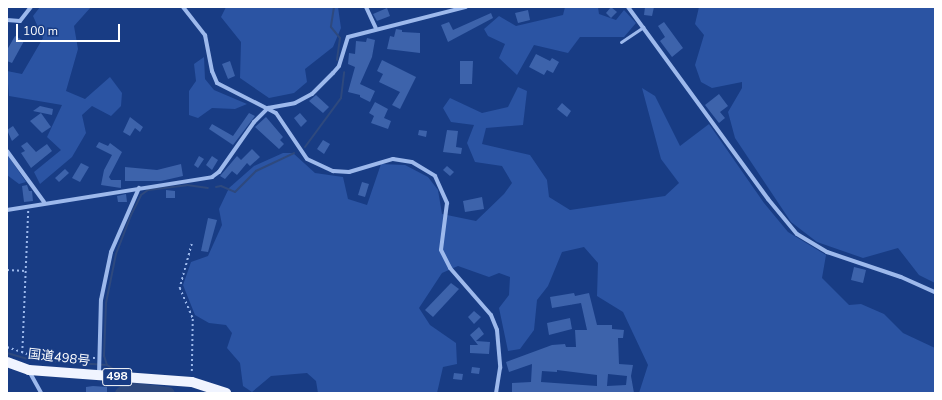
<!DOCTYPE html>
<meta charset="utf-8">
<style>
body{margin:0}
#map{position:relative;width:942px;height:400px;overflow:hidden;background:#183c84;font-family:"Nunito Sans","Noto Sans JP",sans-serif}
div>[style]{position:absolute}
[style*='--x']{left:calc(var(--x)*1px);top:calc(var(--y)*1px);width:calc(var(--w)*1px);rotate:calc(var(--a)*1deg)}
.green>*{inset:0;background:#2b54a3}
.stream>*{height:2px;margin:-1px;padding:0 1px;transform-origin:1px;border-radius:1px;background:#2e497e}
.river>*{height:13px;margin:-6.5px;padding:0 6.5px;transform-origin:6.5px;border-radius:6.5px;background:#2e497e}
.building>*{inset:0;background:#3d63ab}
.path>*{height:1.5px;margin-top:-0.75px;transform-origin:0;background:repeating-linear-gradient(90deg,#9db9ec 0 2px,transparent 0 5px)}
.service>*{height:3px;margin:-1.5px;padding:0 1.5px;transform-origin:1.5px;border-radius:1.5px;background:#9db9ec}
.minor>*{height:4px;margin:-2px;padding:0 2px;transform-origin:2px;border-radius:2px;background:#9db9ec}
.trunk>*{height:10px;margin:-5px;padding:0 5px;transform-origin:5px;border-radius:5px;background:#f0f4ff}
span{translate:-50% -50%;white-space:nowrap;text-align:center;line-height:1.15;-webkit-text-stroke:4px #183c84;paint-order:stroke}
.shield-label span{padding:1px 3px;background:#183c84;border:1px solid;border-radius:3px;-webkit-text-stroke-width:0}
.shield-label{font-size:12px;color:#fff;font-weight:700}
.street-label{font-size:13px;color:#fff}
.frame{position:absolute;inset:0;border:8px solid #fff;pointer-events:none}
.scale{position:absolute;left:16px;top:24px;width:104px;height:18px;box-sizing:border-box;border:2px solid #fff;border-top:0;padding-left:5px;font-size:12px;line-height:14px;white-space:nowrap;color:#fff;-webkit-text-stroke:3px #183c84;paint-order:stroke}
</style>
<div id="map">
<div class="green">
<i style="clip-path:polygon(40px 7px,91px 7px,74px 26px,78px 49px,66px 91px,85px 99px,110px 77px,122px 93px,121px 106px,111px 116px,92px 106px,82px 115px,86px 133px,72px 157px,40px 184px,34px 172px,61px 150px,47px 137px,62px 105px,9px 96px,7px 71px,22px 74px,43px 38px,33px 16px)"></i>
<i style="clip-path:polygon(226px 7px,338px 7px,341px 28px,333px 47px,305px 69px,307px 82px,294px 93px,269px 98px,240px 78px,241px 42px,221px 17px)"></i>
<i style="clip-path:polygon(565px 7px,598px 7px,599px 14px,616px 20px,624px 10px,636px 23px,624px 37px,580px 37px,568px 53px,534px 45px,517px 75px,499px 58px,505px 44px,488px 36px,484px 29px,499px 16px,516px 26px,563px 15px)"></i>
<i style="clip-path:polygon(699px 7px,935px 7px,935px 283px,919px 275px,898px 248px,863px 258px,817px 242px,791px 222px,735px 138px,728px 112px,742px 88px,742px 82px,712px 88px,701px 82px,695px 65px,704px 35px,695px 24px)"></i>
<i style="clip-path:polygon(204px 57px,205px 79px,214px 90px,247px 104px,235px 109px,212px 108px,198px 118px,189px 115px,189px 91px,196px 81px,194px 64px)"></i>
<i style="clip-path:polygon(518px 87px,527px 91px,523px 125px,486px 128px,482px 144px,530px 155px,547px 180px,549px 197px,570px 210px,665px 196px,679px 183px,661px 159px,642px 88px,655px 96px,680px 146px,709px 124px,764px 203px,788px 232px,826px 255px,822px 278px,849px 305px,861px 304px,884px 314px,903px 333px,935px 348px,935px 393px,639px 393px,648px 365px,623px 312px,597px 296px,598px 263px,584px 247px,562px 252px,548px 286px,537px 300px,534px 330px,520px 349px,508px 351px,499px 308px,509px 295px,510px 277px,499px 273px,489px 277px,458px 266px,442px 273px,419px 308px,430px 325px,456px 343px,457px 364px,443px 367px,437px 393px,318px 393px,316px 381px,307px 373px,271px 376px,252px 392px,243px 386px,240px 363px,227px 348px,232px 333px,226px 325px,209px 323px,195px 315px,183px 285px,191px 262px,208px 256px,222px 225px,219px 209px,229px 188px,254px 166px,283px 153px,293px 153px,315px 173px,343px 177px,348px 199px,367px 205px,381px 164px,405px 165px,428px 177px,438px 190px,442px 214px,476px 221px,504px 194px,512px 183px,502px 166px,475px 162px,467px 143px,474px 125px,451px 122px,443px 108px,450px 98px,482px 113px,508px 107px)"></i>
<i style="clip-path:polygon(7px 154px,26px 182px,19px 184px,7px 175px)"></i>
</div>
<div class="stream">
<i style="--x:334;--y:7;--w:20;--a:99"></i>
<i style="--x:331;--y:27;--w:14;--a:51"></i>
<i style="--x:340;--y:38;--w:22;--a:98"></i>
<i style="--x:305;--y:147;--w:61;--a:-53.7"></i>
<i style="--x:341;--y:98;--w:26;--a:-83"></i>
<i style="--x:216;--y:187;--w:5;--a:-11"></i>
<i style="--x:221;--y:186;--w:15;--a:23"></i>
<i style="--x:235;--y:192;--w:30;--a:-45"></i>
<i style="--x:256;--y:171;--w:42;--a:-25.3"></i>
<i style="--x:7;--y:353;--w:26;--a:16"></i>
<i style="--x:32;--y:360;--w:75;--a:3.8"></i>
<i style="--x:116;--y:371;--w:11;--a:-146"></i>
<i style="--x:107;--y:365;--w:9;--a:-108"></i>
<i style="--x:104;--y:356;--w:53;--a:-87.8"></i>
<i style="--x:106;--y:303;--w:50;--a:-78.5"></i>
<i style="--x:116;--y:254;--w:42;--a:-69"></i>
<i style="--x:131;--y:215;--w:22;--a:-63"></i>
<i style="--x:141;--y:195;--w:9;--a:-36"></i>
<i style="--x:148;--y:190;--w:39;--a:-7"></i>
<i style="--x:187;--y:185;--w:21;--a:8"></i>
</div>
<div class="river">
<i style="--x:121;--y:393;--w:8;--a:-40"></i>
<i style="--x:127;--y:388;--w:41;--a:7"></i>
</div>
<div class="building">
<i style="clip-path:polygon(611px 7px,617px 12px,611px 18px,606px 13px)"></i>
<i style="clip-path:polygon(645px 7px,654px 7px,652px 16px,644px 15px)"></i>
<i style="clip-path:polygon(387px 8px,390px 16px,377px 21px,373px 14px)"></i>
<i style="clip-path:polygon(528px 10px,530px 20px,518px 23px,515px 13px)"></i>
<i style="clip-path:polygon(491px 13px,493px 18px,448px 42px,441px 25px,449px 22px,453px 30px)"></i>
<i style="clip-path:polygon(664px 22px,683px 48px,672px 57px,660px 41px,665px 37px,658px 26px)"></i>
<i style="clip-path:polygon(396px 29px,402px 30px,402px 32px,420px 33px,420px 53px,387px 49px,390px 36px,394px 37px)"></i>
<i style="clip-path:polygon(15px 36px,24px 41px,12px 63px,7px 61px,7px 50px)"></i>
<i style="clip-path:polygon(367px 38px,375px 40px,372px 57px,360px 84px,375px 91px,370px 102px,360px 97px,360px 95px,348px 92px,355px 67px,348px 64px,349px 53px,355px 54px,356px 41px,366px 42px)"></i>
<i style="clip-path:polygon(536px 54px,550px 61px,552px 58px,559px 62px,553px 73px,547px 70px,544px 75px,529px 67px)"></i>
<i style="clip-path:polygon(382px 60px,416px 77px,400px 109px,392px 105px,400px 92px,379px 82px,383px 74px,377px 71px)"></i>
<i style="clip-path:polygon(230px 61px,235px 76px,228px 79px,222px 64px)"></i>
<i style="clip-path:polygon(460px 61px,473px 61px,472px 84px,460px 84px)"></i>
<i style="clip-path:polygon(719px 94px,728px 106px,720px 112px,725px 118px,719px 123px,705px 105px)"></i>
<i style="clip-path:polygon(316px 95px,329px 107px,323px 113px,309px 101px)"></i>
<i style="clip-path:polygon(375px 102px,388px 109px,384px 118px,391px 121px,388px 129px,371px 123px,374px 116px,369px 113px)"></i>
<i style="clip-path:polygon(562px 103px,571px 111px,567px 117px,557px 109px)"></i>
<i style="clip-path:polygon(40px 106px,53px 109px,52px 115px,33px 111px)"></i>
<i style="clip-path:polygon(41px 113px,51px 127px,42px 133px,30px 121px)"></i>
<i style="clip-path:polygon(249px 113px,255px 116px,233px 145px,209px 129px,212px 124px,233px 136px)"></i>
<i style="clip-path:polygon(300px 113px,307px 121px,301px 127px,294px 118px)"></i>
<i style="clip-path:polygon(130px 117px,143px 127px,140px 132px,135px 128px,130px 136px,123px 132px)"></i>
<i style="clip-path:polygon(266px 117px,283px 137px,280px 140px,284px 144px,279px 149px,255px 127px)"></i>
<i style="clip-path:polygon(13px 126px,19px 135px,12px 141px,7px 130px)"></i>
<i style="clip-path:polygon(419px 130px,427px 131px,426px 137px,418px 135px)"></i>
<i style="clip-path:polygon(447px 130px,458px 131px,456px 147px,462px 148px,461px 154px,443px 152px)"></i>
<i style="clip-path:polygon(323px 140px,330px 144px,324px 154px,317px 149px)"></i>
<i style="clip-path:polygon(27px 142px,36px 152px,47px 144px,52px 151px,31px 168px,21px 153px,25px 151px,21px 146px)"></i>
<i style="clip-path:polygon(99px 142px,108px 146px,110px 143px,122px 152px,109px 177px,111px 180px,121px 180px,121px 188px,101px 185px,104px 170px,112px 155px,96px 147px)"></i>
<i style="clip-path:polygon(252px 149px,260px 157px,250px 166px,247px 163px,237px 175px,232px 171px,225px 179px,220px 176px,237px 156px,241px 160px)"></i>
<i style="clip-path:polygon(199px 156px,204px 159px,198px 168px,194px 165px)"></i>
<i style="clip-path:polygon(212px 156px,218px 160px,212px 170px,206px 165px)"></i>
<i style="clip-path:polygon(81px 163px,89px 167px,80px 182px,72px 178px)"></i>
<i style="clip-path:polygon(181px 164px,183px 176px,161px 181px,125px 181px,125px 167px,157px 170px)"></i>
<i style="clip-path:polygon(447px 166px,454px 172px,450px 176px,443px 170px)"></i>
<i style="clip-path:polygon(65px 169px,69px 173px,59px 182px,55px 178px)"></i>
<i style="clip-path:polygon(362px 182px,369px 184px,365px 197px,358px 195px)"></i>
<i style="clip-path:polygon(27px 185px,29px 191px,32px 191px,33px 201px,24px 202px,22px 186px)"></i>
<i style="clip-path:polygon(166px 190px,175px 191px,175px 198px,166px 198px)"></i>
<i style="clip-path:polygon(126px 194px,127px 202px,118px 202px,117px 196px)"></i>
<i style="clip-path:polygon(482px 197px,484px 209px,465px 212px,463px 201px)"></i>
<i style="clip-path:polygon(208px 218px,217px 220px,208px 252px,201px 251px)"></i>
<i style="clip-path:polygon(854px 267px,866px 270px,863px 283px,851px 280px)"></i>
<i style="clip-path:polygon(451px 283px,459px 289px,433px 317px,425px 310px)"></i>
<i style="clip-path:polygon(evenodd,574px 293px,575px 296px,589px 293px,597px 325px,612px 325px,612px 329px,624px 330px,623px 338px,618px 338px,619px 364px,633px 365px,631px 376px,634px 393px,512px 393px,512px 383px,531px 382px,532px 364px,509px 372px,506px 362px,552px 345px,565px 344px,566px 347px,576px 347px,575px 330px,587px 330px,581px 303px,552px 308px,550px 297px,574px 293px,557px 370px,597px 375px,597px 386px,541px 382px,542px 371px,557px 372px,557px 370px,574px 293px,608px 374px,627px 376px,626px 385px,607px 386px,608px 374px)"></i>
<i style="clip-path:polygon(474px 311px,481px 317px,474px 324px,468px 317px)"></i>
<i style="clip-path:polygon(570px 318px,572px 329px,549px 335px,547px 323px)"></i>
<i style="clip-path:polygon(479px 327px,484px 334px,476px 341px,490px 342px,489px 354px,470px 353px,470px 345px,478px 345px,470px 335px)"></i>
<i style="clip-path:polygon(472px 367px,480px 368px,479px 374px,471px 373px)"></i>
<i style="clip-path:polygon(454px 373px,463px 374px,462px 380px,453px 379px)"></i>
<i style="clip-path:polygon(93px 386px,107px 387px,107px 393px,86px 393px,86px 387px)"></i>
</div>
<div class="path">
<i style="--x:192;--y:244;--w:46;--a:105.3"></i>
<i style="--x:180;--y:288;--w:34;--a:67"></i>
<i style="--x:193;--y:319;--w:55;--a:91"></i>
<i style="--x:7;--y:270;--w:19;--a:3"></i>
<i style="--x:7;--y:347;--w:28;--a:19"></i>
<i style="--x:33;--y:356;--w:62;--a:1.8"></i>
<i style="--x:22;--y:353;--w:142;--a:-87.6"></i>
</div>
<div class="service">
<i style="--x:621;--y:42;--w:27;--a:-34"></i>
</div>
<div class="minor">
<i style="--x:183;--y:7;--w:36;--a:52"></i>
<i style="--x:205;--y:35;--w:37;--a:79"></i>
<i style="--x:212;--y:71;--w:13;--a:67"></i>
<i style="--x:217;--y:83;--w:66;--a:27"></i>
<i style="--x:276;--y:113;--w:55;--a:56"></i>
<i style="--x:307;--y:159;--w:29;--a:25"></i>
<i style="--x:333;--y:171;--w:16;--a:4"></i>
<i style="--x:349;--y:172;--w:46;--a:-16.5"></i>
<i style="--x:393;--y:159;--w:19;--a:9"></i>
<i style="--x:412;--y:162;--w:27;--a:31"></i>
<i style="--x:435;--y:176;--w:30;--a:66"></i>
<i style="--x:447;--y:203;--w:47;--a:97.3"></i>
<i style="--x:441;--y:250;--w:20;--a:63"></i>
<i style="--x:450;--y:268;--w:62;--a:48.9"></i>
<i style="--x:491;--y:315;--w:16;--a:68"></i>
<i style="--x:497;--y:330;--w:38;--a:85"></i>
<i style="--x:500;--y:368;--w:25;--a:99"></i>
<i style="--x:366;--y:7;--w:23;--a:65"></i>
<i style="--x:628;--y:7;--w:238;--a:53.9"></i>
<i style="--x:768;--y:199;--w:45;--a:50.4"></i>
<i style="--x:797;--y:234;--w:35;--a:31"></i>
<i style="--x:827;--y:252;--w:78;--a:18.7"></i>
<i style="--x:901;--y:277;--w:37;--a:24"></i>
<i style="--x:7;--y:20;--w:13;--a:4"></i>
<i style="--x:20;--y:21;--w:18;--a:-52"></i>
<i style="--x:7;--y:151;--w:63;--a:54"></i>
<i style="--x:7;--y:210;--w:208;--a:-9.1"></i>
<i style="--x:212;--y:177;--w:9;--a:-36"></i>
<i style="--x:219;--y:172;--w:61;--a:-55"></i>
<i style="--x:254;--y:122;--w:20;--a:-45"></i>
<i style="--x:268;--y:108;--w:27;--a:-10"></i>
<i style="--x:295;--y:103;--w:19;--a:-28"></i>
<i style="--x:312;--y:94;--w:30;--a:-45"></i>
<i style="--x:333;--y:73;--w:9;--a:-49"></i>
<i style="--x:339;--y:66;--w:30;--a:-73"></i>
<i style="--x:348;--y:37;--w:122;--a:-14.3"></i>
<i style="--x:29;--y:371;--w:25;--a:61"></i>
<i style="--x:99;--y:374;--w:74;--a:-88.5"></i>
<i style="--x:101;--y:300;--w:49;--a:-78.2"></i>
<i style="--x:111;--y:252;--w:70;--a:-66.4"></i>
</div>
<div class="trunk">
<i style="--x:7;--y:362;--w:23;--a:20"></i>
<i style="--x:29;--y:370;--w:163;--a:4.2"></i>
<i style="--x:192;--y:382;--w:36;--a:18"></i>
</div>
<div class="shield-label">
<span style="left:117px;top:377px">498</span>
</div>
<div class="street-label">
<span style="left:59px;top:358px;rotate:7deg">国道498号</span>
</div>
<div class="frame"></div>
<div class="scale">100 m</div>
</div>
